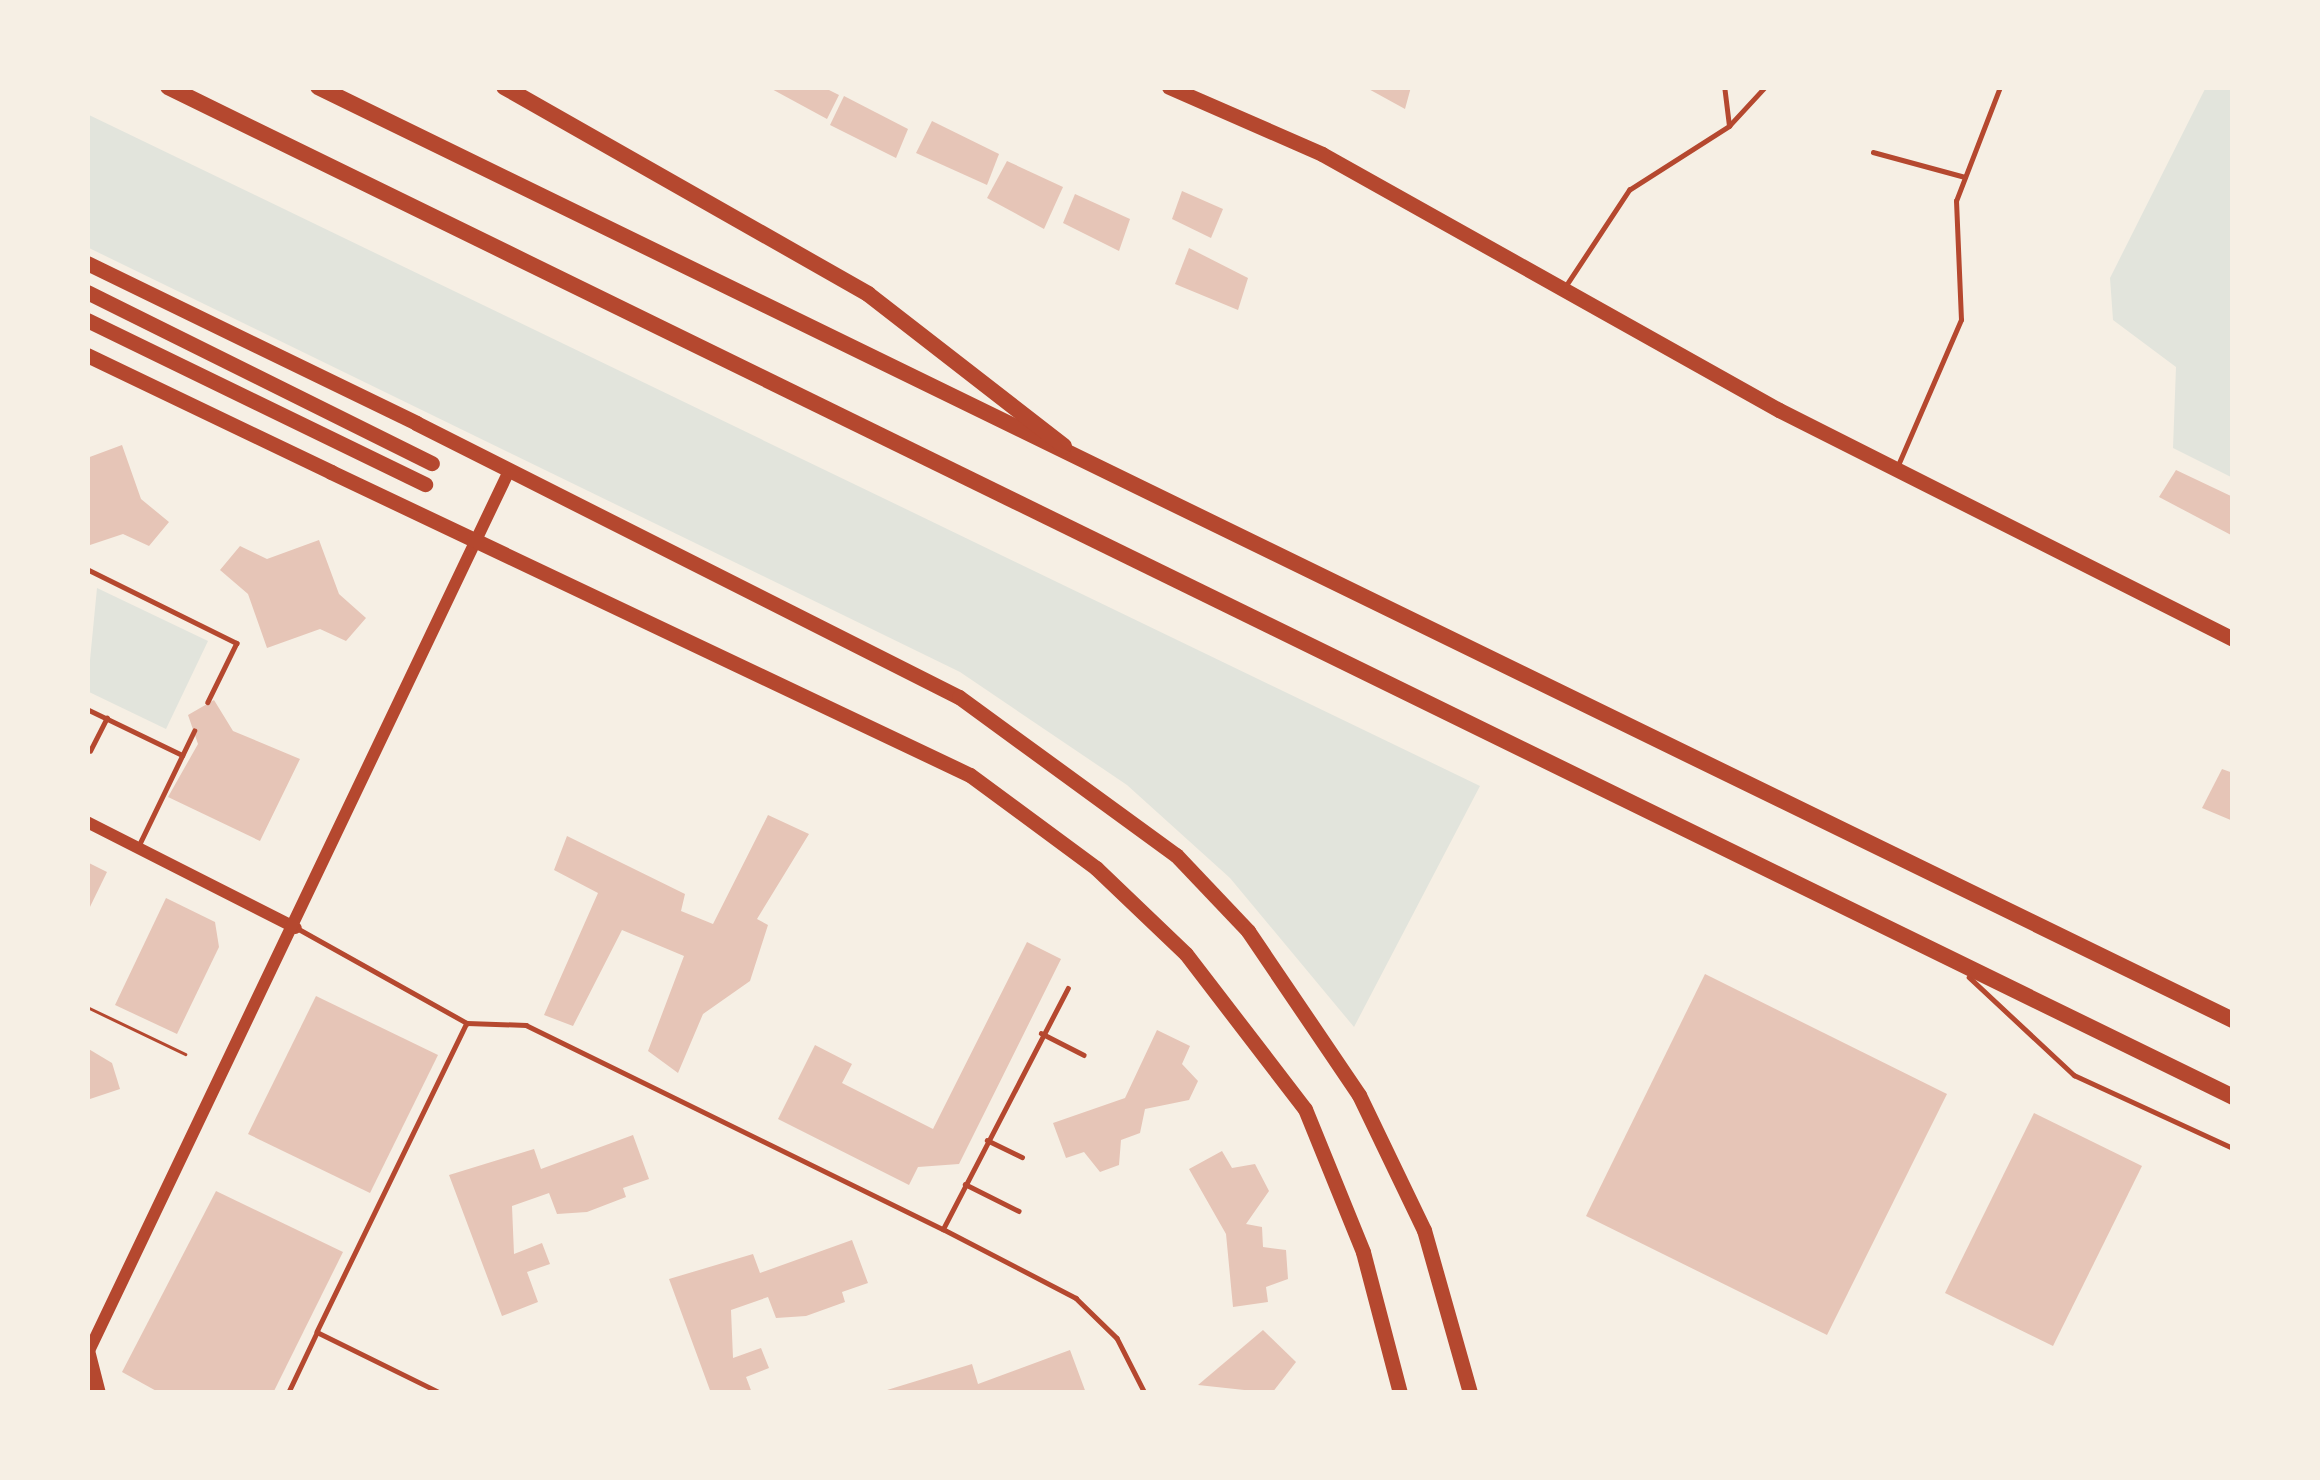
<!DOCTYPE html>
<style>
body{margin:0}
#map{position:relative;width:2320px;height:1480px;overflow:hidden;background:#f6efe4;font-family:"Open Sans",sans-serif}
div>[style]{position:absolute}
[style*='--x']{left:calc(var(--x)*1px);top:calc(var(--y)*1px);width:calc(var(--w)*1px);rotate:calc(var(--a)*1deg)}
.green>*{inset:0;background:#e2e4dc}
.building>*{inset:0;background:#e6c5b7}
.path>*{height:3px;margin:-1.5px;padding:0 1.5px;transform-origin:1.5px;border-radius:1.5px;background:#b5482f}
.service>*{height:4.5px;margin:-2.25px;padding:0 2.25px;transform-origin:2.25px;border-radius:2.25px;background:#b5482f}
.tertiary>*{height:12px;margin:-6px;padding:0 6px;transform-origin:6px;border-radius:6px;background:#b5482f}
.primary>*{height:15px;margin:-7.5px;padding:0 7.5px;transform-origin:7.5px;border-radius:7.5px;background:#b5482f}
.trunk>*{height:15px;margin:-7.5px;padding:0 7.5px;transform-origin:7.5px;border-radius:7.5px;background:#b5482f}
.motorway>*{height:16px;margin:-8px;padding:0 8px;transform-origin:8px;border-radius:8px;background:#b5482f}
span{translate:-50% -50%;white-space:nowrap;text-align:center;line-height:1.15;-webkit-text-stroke:12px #f6efe4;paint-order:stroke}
.frame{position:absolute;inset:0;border:90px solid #f6efe4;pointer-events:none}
</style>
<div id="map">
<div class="green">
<i style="clip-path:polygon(2206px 87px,2233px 87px,2233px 478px,2173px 448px,2176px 367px,2113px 320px,2110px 278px)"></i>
<i style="clip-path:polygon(87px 114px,1480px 786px,1354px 1027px,1230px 878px,1127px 785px,960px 672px,87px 247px)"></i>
<i style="clip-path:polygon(97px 588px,208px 641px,166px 729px,87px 691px)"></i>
</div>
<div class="building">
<i style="clip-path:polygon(768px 87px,823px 87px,839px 95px,827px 119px)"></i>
<i style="clip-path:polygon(1365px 87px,1411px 87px,1405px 109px)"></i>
<i style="clip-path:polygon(844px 96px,908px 129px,896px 158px,830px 125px)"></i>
<i style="clip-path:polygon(932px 121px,999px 154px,987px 185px,916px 153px)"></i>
<i style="clip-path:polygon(1007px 161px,1063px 187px,1044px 229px,987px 198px)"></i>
<i style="clip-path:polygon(1182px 191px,1223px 209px,1211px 238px,1172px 219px)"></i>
<i style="clip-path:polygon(1075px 194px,1130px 219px,1119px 251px,1063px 223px)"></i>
<i style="clip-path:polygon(1189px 248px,1248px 278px,1238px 310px,1175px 284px)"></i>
<i style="clip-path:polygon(122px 445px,141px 499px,169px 522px,149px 546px,123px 534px,87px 546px,87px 458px)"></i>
<i style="clip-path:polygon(2176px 470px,2233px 497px,2233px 536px,2159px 497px)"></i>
<i style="clip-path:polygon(319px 540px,339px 594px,366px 618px,346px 641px,320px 629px,267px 648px,248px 594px,220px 570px,240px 546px,267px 559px)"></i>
<i style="clip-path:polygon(214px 700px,233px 731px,300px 759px,260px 841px,168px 797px,198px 744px,188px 715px)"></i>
<i style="clip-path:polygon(2222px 769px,2233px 773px,2233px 821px,2202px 808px)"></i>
<i style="clip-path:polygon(768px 815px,809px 834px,757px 919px,768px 925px,750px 981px,703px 1014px,678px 1073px,648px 1051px,684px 956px,622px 930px,573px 1026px,544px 1015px,598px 893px,554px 870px,567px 836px,685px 894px,681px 911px,713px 924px)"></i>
<i style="clip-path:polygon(87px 862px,107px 872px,87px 913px)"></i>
<i style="clip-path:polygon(166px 898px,215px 922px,219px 947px,177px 1034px,115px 1005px)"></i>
<i style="clip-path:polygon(1027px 942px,1061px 959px,959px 1164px,918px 1167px,909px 1185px,778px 1119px,815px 1045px,852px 1064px,842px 1083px,933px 1129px)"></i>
<i style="clip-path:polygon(1705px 974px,1947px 1094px,1827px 1335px,1586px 1216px)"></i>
<i style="clip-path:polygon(316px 996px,438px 1055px,370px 1193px,248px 1134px)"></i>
<i style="clip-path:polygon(1157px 1030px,1190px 1046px,1182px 1064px,1198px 1081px,1189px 1100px,1145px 1109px,1140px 1133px,1121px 1140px,1119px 1165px,1100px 1172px,1084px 1152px,1066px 1158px,1053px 1123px,1125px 1098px)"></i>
<i style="clip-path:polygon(87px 1048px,112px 1063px,120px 1089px,87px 1100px)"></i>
<i style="clip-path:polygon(2034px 1113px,2142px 1166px,2053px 1346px,1945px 1293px)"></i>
<i style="clip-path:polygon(633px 1135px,649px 1179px,623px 1188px,626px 1197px,587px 1212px,557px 1214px,549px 1193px,512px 1206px,514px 1254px,542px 1243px,550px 1264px,527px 1272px,538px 1302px,502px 1316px,449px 1175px,534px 1149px,541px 1169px)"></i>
<i style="clip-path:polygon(1222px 1151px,1232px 1168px,1255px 1164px,1269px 1191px,1246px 1224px,1262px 1227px,1263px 1247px,1286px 1250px,1288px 1279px,1266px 1287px,1268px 1302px,1233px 1307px,1226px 1234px,1189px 1169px)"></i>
<i style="clip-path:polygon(216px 1191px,343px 1252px,273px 1393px,160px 1393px,122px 1372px)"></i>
<i style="clip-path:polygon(852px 1240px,868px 1283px,842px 1292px,845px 1302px,806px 1316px,776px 1318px,768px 1297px,731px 1310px,733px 1358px,761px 1348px,769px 1368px,746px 1377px,752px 1393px,711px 1393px,669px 1279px,753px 1254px,760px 1273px)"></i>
<i style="clip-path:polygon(1263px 1330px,1296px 1362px,1272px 1393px,1198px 1385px)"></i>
<i style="clip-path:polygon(1070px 1350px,1086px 1393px,887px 1390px,972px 1364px,978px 1384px)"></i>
</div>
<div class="path">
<i style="--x:87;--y:1007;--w:109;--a:25.6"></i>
</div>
<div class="service">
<i style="--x:1729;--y:126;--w:53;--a:-47.3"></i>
<i style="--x:1873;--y:152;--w:95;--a:15.2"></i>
<i style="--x:1567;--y:284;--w:113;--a:-56.6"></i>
<i style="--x:1629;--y:190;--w:119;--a:-32.6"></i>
<i style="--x:1729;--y:126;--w:39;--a:-97"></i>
<i style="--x:1899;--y:463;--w:156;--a:-66.6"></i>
<i style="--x:1961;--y:320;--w:119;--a:-92.4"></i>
<i style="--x:1956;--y:201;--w:122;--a:-68.9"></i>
<i style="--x:87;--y:569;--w:167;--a:26.3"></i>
<i style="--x:237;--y:643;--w:66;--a:116.2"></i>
<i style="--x:87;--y:709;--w:106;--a:25.8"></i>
<i style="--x:90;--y:751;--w:37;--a:-63"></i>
<i style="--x:138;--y:847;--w:129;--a:-64.2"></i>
<i style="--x:297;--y:928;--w:195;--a:29.2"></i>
<i style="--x:467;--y:1023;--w:343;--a:115.9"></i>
<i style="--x:317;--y:1332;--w:138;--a:26.2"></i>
<i style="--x:1969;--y:977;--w:144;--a:43"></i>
<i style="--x:2074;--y:1075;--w:175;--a:24.7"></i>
<i style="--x:467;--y:1023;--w:59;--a:1.9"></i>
<i style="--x:526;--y:1025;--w:464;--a:26.1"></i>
<i style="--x:943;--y:1229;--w:271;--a:-62.6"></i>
<i style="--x:1041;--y:1033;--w:48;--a:27.1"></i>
<i style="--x:987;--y:1140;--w:39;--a:26"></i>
<i style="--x:965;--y:1184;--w:60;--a:26.6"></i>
<i style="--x:943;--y:1229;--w:150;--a:27.4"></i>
<i style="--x:1076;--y:1298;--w:57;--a:44.3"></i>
<i style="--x:1117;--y:1338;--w:62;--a:63"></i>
<i style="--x:288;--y:1393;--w:68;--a:-64.6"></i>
</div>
<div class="tertiary">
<i style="--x:87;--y:822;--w:234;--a:26.9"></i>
<i style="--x:87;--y:1355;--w:980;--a:-64.48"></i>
</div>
<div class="primary">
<i style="--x:1169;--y:87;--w:167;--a:23.6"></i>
<i style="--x:1322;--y:154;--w:524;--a:29.26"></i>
<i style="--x:1779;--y:410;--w:508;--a:26.77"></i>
<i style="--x:87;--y:263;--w:366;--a:25.9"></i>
<i style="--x:87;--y:355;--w:271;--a:25.6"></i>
<i style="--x:87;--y:1350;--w:44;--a:75.7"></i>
</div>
<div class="trunk">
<i style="--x:87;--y:292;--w:385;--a:26.4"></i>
<i style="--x:87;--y:320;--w:376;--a:25.9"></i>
<i style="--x:416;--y:423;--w:608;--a:26.78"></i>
<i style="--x:959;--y:697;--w:268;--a:36.1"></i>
<i style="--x:1176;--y:855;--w:105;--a:46.5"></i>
<i style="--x:1248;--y:931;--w:198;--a:55.9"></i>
<i style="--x:1359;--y:1095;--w:150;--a:64.3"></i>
<i style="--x:1424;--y:1230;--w:169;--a:74.2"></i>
<i style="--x:331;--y:472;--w:707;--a:25.37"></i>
<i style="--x:970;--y:775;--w:157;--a:36.4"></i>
<i style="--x:1096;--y:868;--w:124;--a:43.7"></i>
<i style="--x:1186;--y:954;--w:195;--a:52.5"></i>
<i style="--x:1305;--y:1109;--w:154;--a:67.9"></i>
<i style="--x:1363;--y:1252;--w:146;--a:75.3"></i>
</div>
<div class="motorway">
<i style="--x:168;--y:87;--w:2299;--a:26.06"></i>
<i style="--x:318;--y:87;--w:2130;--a:25.98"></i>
<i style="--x:504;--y:87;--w:419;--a:29.6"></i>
<i style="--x:868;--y:294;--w:248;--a:37.8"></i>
</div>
<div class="frame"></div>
</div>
